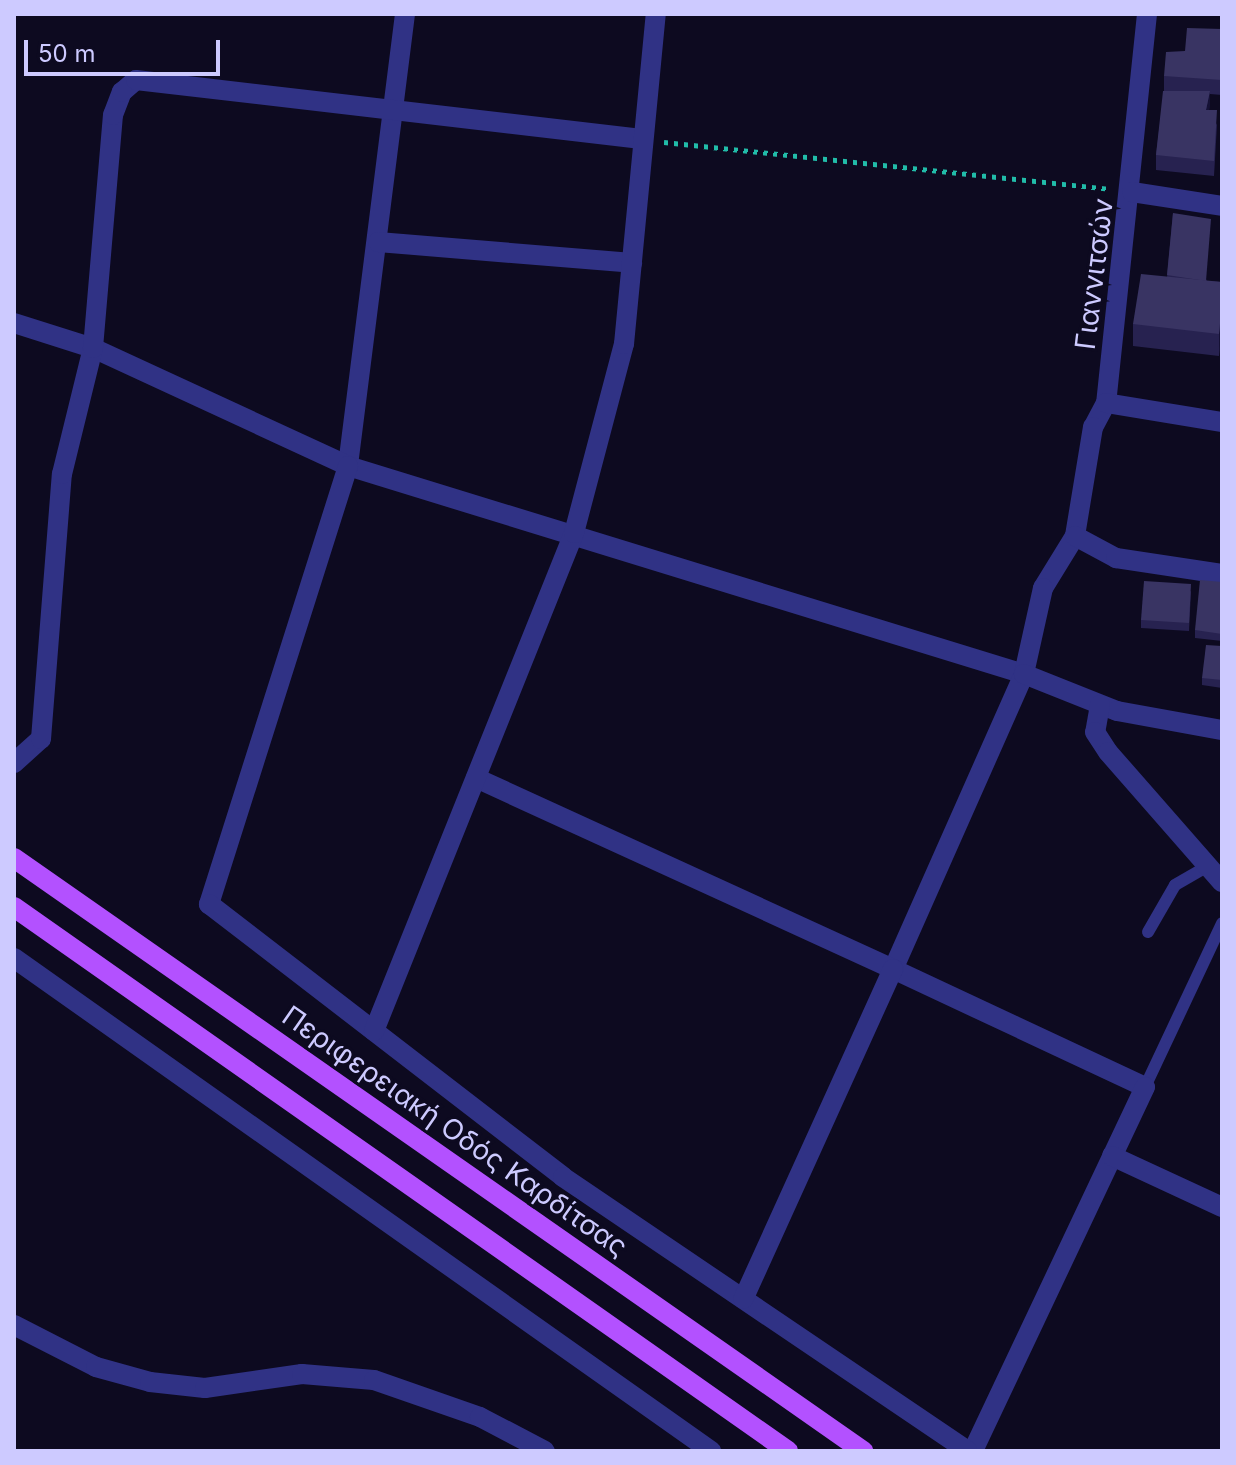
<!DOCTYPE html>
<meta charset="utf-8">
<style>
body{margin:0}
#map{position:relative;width:1236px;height:1465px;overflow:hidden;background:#0d0a20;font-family:Inter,sans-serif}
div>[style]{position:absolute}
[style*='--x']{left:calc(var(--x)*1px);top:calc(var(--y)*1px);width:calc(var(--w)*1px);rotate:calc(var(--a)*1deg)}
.path>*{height:5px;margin-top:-2.5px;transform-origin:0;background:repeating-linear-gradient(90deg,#21bca9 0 4px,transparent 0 10px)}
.service>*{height:12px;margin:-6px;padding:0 6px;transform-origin:6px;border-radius:6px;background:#303285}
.minor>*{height:20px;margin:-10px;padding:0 10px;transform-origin:10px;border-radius:10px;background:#303285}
.primary>*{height:20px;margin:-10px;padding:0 10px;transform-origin:10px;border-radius:10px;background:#b351ff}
.wall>*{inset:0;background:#272250}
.shaded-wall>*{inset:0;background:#151135}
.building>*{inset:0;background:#393463}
span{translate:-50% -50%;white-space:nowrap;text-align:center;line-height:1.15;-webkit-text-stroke:6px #0d0a20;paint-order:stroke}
.street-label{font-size:28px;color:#cdcaff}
.frame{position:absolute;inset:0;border:16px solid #cdcaff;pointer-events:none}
.scale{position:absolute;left:24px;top:40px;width:196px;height:36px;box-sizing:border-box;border:4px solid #cdcaff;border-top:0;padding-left:10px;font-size:24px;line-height:28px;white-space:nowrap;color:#cdcaff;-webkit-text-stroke:6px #0d0a20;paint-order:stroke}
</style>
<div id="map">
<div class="path">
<i style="--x:664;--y:142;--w:446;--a:6"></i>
</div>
<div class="service">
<i style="--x:1148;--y:932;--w:54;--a:-60.1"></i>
<i style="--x:1175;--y:885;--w:36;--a:-30"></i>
<i style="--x:1145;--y:1087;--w:181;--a:-64.8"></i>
</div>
<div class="minor">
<i style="--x:405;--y:14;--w:456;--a:97.2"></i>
<i style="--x:348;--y:466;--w:707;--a:17.1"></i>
<i style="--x:1024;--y:674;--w:323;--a:113.9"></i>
<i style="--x:893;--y:969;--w:278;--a:25.1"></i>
<i style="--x:1145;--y:1087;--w:403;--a:115.3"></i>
<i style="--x:1147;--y:14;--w:391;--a:96"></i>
<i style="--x:1106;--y:403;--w:27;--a:118"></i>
<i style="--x:1093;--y:427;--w:110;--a:99.4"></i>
<i style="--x:1075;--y:536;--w:61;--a:121.6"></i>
<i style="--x:1043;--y:588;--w:88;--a:102.5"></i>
<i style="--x:1024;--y:674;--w:100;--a:21.7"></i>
<i style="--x:1117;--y:711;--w:107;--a:10.3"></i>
<i style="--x:1132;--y:192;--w:91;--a:8.8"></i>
<i style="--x:378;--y:242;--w:255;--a:4.7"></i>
<i style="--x:14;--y:323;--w:83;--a:17.6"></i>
<i style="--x:93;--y:348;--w:281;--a:24.8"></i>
<i style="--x:348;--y:466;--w:460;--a:107.6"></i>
<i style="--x:209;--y:904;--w:447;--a:37.6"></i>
<i style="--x:563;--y:1177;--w:488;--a:34.1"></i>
<i style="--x:1106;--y:403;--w:118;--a:9.3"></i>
<i style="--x:1075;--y:536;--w:47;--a:28.2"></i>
<i style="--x:1116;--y:558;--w:107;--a:8.6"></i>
<i style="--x:1100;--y:705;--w:27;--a:100"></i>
<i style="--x:1095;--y:732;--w:24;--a:57"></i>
<i style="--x:1108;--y:752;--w:173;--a:48.8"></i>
<i style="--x:14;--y:763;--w:36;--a:-42"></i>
<i style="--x:41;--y:739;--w:266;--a:-85.5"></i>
<i style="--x:62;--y:474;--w:130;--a:-76.2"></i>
<i style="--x:93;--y:348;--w:234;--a:-85.1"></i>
<i style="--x:113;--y:115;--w:25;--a:-69"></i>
<i style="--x:122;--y:92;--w:18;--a:-41"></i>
<i style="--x:136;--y:80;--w:509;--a:6.65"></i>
<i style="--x:476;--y:778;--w:459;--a:24.6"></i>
<i style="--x:893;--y:969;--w:362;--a:114.4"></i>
<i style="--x:14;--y:958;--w:854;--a:35.27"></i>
<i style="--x:374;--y:1031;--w:537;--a:-68.12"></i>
<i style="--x:574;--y:533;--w:196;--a:-75.2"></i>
<i style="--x:624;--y:344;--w:332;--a:-84.5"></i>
<i style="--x:1112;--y:1156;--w:121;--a:24.9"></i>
<i style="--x:14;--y:1325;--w:92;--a:27.1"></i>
<i style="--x:96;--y:1367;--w:56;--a:15.5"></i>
<i style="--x:150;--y:1382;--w:55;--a:6.2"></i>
<i style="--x:205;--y:1388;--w:98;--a:-8.2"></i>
<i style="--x:302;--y:1374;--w:72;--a:4.8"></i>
<i style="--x:374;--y:1380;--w:112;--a:19.2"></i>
<i style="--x:480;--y:1417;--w:73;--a:27.6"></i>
</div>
<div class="primary">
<i style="--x:14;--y:858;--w:1036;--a:34.93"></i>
<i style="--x:14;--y:907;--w:946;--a:35.1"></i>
</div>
<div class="wall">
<i style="clip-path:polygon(1222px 29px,1222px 95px,1210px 94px,1209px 110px,1217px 125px,1214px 176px,1156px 170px,1156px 155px,1164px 91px,1164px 76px,1185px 51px)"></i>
<i style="clip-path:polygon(1173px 213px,1207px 281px,1222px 282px,1222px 323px,1219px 356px,1133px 346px,1133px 324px,1167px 277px)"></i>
<i style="clip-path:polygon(1222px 582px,1222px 641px,1195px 638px,1195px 630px)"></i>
<i style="clip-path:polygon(1191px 591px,1189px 631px,1141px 628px,1141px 620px)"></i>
<i style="clip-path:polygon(1222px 646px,1222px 688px,1202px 685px,1202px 678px)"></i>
</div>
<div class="shaded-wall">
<i style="clip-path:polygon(1210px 91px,1210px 106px,1206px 125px,1206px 110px)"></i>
<i style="clip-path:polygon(1222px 301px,1222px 323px,1219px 356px,1219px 334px)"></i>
</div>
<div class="building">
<i style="clip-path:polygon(1187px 28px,1222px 29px,1222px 80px,1164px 76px,1166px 52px,1185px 51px)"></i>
<i style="clip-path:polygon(1163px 91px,1210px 91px,1206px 110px,1217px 110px,1214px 161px,1156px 155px)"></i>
<i style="clip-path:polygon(1173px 213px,1211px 219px,1206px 281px,1167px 275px)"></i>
<i style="clip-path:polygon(1141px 274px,1222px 282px,1222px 301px,1219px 334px,1133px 324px)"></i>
<i style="clip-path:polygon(1200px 580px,1222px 582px,1222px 634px,1195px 630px)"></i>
<i style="clip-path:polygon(1144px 581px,1191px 584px,1189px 623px,1141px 620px)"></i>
<i style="clip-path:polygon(1206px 645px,1222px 646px,1222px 680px,1202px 678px)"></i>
</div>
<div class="street-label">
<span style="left:1094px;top:274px;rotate:-83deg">Γιαννιτσών</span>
<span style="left:455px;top:1131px;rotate:35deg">Περιφερειακή Οδός Καρδίτσας</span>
</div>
<div class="frame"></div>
<div class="scale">50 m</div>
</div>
